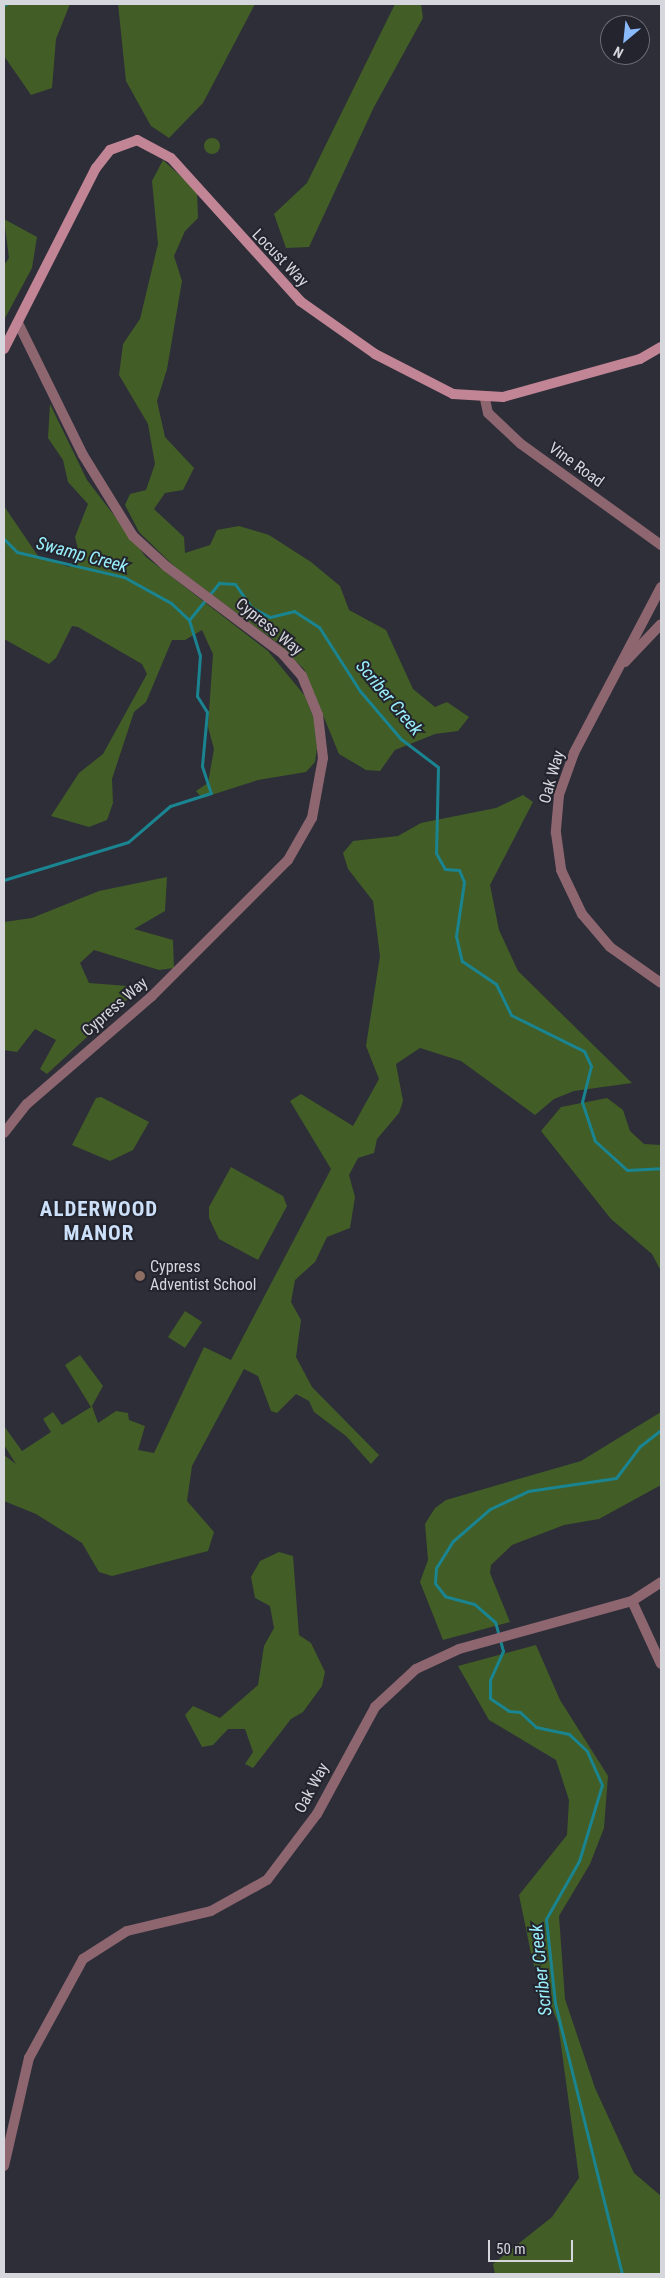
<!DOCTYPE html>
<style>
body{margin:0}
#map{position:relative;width:665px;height:2278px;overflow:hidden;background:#2d2e38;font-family:"Roboto Condensed",sans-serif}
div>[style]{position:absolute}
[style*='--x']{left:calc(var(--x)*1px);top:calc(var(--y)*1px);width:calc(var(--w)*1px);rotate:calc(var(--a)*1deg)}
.green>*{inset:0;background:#425d26}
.round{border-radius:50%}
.stream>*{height:3px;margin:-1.5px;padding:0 1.5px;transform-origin:1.5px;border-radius:1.5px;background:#1a8490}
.tertiary>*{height:10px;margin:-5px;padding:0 5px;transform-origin:5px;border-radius:5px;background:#8d6670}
.secondary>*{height:10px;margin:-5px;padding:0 5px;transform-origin:5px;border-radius:5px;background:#c18595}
.dots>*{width:14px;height:14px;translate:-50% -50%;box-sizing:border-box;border:2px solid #23242d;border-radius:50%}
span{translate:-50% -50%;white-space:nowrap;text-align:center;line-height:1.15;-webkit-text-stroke:4px #23242d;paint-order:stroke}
.street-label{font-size:16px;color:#d6d6dd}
.poi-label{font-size:16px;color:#d6d6dd}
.left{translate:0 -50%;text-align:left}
.water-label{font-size:18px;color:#99f0fc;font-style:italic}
.district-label{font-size:21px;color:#cde0f9;font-weight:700;letter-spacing:1px}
.frame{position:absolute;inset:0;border:5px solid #d6d6dd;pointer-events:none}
.north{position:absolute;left:600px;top:15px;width:50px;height:50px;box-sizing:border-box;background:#23242d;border:1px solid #6b6b73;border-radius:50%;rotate:208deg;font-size:14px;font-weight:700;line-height:20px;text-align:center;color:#d6d6dd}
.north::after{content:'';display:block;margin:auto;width:18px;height:22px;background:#89bafc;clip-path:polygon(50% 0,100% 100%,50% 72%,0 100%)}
.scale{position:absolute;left:488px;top:2240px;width:85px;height:22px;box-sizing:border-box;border:2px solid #d6d6dd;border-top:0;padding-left:6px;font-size:15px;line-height:18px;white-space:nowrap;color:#d6d6dd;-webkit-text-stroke:4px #23242d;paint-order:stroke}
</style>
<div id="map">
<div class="green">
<i style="clip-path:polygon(4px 4px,70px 4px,56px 39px,52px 88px,31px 95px,4px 56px)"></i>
<i style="clip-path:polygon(118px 4px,255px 4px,203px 103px,169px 138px,151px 126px,126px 81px)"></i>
<i style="clip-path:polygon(395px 4px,421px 4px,423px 18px,374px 107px,309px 247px,286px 248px,274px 214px,307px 183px)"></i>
<i class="round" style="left:204px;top:138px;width:16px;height:16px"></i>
<i style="clip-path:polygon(163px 160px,197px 191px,198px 218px,185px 231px,174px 256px,182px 281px,167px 369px,157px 401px,165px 437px,194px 468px,183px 490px,165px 493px,154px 509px,184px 537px,185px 553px,210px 545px,217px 530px,239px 526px,269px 535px,311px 562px,340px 586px,349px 610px,386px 630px,413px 689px,435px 707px,447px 702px,469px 717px,458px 731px,435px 734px,395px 750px,380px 771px,366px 770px,339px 754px,304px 669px,276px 642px,176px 568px,139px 532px,125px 505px,130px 494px,146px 490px,155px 464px,148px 424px,119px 375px,123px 344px,140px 319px,158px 244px,152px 181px)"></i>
<i style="clip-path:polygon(4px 219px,37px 237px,32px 268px,4px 320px,4px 265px,9px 258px)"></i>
<i style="clip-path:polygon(50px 404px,87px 480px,146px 557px,268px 651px,305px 696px,314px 719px,317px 748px,315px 762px,306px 772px,258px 780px,202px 798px,196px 791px,208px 783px,214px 749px,208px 727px,213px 654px,202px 630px,185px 640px,172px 640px,146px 702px,134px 712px,112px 779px,113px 803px,107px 820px,89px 827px,51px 816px,79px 773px,103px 754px,147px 674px,142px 664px,78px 627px,72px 626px,56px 658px,49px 664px,4px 639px,4px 506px,38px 556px,69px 567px,79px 553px,75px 537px,88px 504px,68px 482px,63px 460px,48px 438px)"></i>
<i style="clip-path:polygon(523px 795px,533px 802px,490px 885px,499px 930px,518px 971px,632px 1083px,574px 1091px,554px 1099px,535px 1115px,461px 1061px,420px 1048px,396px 1064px,403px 1101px,399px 1113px,377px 1139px,374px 1153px,358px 1158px,349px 1175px,355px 1197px,350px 1228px,327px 1237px,315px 1262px,295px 1280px,291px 1302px,301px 1320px,296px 1357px,312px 1387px,379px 1455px,371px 1464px,346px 1436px,314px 1412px,309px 1401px,296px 1394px,277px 1413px,271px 1411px,258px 1376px,244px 1369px,192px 1466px,187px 1501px,214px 1532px,208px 1551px,112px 1576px,99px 1572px,82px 1543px,36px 1514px,4px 1501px,4px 1455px,16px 1464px,4px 1445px,4px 1426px,22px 1451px,51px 1432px,43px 1419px,53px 1412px,62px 1425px,91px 1407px,65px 1365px,80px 1355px,103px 1386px,92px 1406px,98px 1423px,116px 1411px,128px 1413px,129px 1420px,145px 1426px,138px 1450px,154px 1453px,204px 1347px,231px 1360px,331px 1169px,290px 1101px,301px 1094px,353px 1126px,379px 1079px,366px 1046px,380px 956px,373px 901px,348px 869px,343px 853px,353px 841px,398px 836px,421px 823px,496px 808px)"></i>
<i style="clip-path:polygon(167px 877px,165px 911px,134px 929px,173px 940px,174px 968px,159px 970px,94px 950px,80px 963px,89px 983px,128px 986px,129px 998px,47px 1074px,40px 1069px,56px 1040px,35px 1029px,17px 1052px,4px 1050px,4px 922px,32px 918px,99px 891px)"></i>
<i style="clip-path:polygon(101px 1097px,149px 1122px,133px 1150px,110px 1161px,72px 1145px,96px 1098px)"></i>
<i style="clip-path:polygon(607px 1098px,623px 1110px,630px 1131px,644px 1144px,661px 1145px,661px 1271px,652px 1254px,611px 1219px,541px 1131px,561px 1107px)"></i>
<i style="clip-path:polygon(231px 1167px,283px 1196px,287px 1206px,258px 1260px,219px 1239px,209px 1218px,209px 1207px)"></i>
<i style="clip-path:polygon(185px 1311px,202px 1322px,185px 1348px,168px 1337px)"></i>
<i style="clip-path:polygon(661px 1412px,661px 1485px,599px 1519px,564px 1525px,512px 1545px,491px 1565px,490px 1573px,510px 1622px,443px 1640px,420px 1582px,428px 1560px,425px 1524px,435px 1508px,446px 1500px,581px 1461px)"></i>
<i style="clip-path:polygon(279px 1552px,293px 1556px,299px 1635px,311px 1643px,325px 1672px,322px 1686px,303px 1712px,291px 1719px,253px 1768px,245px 1764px,253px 1752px,245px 1729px,228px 1729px,213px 1745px,202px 1747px,185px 1715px,193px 1706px,220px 1718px,258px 1685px,264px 1646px,274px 1628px,270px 1606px,255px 1598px,251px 1577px,260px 1561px)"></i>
<i style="clip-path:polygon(536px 1645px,560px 1700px,608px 1776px,604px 1828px,590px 1864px,559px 1916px,565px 1999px,595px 2088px,634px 2173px,661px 2196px,661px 2274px,495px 2274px,493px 2264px,552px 2217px,579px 2178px,558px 2023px,533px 1963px,519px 1895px,567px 1835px,569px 1800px,556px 1760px,489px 1720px,458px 1666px)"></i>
</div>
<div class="stream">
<i style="--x:4;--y:5;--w:2;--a:-27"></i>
<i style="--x:4;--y:539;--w:18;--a:45"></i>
<i style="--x:17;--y:552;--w:110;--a:13.2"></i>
<i style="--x:124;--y:577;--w:54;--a:29"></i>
<i style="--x:171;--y:603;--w:25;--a:43"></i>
<i style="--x:189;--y:620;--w:37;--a:73"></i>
<i style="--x:200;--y:655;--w:41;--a:94.2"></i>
<i style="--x:197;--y:696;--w:19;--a:58"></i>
<i style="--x:207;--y:712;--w:54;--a:95.3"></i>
<i style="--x:202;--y:766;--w:28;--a:72"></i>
<i style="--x:211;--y:793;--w:43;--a:162.4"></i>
<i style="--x:170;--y:806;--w:55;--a:139.4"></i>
<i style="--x:128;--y:842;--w:130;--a:163"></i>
<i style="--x:189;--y:620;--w:48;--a:-51"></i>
<i style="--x:219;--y:583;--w:16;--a:4"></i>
<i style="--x:235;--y:584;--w:28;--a:55"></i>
<i style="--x:251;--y:607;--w:21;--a:28"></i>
<i style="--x:270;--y:617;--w:25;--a:-14"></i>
<i style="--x:294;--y:611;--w:30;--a:33"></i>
<i style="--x:319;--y:627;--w:76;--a:57.4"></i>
<i style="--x:360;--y:691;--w:63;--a:49.5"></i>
<i style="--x:401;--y:739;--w:46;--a:37.1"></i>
<i style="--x:438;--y:767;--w:86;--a:91.3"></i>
<i style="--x:436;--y:853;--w:18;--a:61"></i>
<i style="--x:445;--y:869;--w:14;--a:4"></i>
<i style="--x:459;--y:870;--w:13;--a:67"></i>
<i style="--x:464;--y:882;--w:55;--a:98.4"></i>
<i style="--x:456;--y:936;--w:26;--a:77"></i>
<i style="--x:462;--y:961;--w:41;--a:34.1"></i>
<i style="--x:496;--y:984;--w:34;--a:64"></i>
<i style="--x:511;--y:1015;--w:81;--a:26.3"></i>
<i style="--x:584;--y:1051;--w:17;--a:65"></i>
<i style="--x:591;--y:1066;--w:37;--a:104"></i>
<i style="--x:582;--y:1102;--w:41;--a:71.6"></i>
<i style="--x:595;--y:1141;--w:43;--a:42.2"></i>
<i style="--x:627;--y:1170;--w:34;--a:-3"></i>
<i style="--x:622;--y:2274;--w:279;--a:-103.9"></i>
<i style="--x:555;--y:2003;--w:84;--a:-96.1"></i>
<i style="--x:546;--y:1919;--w:67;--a:-60.4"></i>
<i style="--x:579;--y:1861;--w:79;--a:-73.2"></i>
<i style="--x:602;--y:1785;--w:37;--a:-114"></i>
<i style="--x:587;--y:1751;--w:25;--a:-137"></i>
<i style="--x:569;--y:1734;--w:34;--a:-168"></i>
<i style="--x:536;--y:1727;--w:22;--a:-137"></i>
<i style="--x:520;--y:1712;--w:11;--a:-175"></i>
<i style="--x:509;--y:1711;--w:23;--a:-146"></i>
<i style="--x:490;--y:1698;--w:18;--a:-90"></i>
<i style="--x:490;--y:1680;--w:32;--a:-66"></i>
<i style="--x:503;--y:1651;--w:30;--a:-105"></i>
<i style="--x:495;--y:1622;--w:28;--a:-139"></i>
<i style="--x:474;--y:1604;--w:30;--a:-165"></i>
<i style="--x:445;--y:1596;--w:16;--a:-128"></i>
<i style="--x:435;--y:1583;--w:15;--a:-86"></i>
<i style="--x:436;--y:1568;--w:32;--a:-58"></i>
<i style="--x:453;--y:1541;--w:49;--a:-40.9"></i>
<i style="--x:490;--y:1509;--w:42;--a:-25.3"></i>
<i style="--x:528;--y:1491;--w:89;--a:-8.4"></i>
<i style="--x:616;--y:1478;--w:39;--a:-53"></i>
<i style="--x:639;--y:1447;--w:28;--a:-38"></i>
</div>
<div class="tertiary">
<i style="--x:485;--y:399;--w:14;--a:78"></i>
<i style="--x:488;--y:413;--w:45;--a:43.2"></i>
<i style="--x:521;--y:444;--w:173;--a:35.8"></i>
<i style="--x:661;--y:587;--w:187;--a:117.7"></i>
<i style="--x:574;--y:753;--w:45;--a:109.7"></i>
<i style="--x:559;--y:795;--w:38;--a:95"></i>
<i style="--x:556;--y:833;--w:37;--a:82"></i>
<i style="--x:561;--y:870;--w:49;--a:64.5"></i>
<i style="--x:582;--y:914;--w:43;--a:49.7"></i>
<i style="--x:610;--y:947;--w:62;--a:35.2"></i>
<i style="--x:625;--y:662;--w:52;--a:-46.5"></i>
<i style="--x:4;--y:1133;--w:37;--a:-52"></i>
<i style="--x:27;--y:1104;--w:164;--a:-40.8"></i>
<i style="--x:151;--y:997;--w:194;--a:-45"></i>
<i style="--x:288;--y:860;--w:48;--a:-60.3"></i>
<i style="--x:312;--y:818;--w:61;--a:-79.6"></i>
<i style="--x:323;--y:758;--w:43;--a:-96.6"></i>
<i style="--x:318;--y:715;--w:42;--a:-112.3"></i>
<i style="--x:302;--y:676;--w:29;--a:-131"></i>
<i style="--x:283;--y:654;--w:145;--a:-143.1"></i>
<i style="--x:167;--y:567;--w:46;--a:-137.6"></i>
<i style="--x:133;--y:536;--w:95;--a:-121.7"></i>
<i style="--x:83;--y:455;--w:147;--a:-116.2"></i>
<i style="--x:632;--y:1601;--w:69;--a:65.3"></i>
<i style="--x:4;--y:2166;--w:111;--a:-77"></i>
<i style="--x:29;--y:2058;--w:113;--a:-61.4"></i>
<i style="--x:83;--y:1959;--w:52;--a:-32.5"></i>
<i style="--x:127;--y:1931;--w:86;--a:-13.4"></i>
<i style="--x:211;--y:1911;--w:64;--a:-29"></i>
<i style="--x:267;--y:1880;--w:83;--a:-52.9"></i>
<i style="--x:317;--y:1814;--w:122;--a:-61.5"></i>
<i style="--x:375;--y:1707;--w:56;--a:-42.8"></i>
<i style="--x:416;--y:1669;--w:47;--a:-24.9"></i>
<i style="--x:459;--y:1649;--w:180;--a:-15.5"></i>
<i style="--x:632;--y:1601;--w:35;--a:-33"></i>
</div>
<div class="secondary">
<i style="--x:4;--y:349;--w:203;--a:-63.1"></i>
<i style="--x:96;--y:168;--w:23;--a:-52"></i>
<i style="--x:110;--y:150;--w:29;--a:-20"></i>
<i style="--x:137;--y:140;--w:38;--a:28"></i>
<i style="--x:171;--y:158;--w:193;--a:47.9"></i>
<i style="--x:300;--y:301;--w:92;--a:35.2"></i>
<i style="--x:375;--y:354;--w:88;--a:27.1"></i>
<i style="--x:453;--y:394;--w:50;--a:3.4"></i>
<i style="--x:503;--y:397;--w:142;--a:-15.5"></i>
<i style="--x:640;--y:359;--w:24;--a:-30"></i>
</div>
<div class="dots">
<i style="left:140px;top:1276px;background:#8d6e63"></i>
</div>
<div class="street-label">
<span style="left:280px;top:258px;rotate:46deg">Locust Way</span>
<span style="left:576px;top:465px;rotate:36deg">Vine Road</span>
<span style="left:269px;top:627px;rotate:39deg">Cypress Way</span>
<span style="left:552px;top:777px;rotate:-74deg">Oak Way</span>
<span style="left:115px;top:1007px;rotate:-41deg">Cypress Way</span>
<span style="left:312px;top:1788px;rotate:-62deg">Oak Way</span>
</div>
<div class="poi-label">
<span class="left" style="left:150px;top:1276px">Cypress<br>Adventist School</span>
</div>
<div class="water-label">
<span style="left:82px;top:555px;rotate:15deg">Swamp Creek</span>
<span style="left:389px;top:698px;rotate:50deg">Scriber Creek</span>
<span style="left:541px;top:1970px;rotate:-96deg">Scriber Creek</span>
</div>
<div class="district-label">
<span style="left:99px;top:1221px">ALDERWOOD<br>MANOR</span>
</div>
<div class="frame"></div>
<div class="north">N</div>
<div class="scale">50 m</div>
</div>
